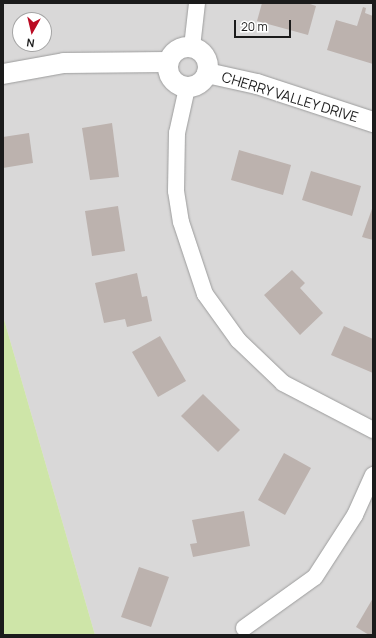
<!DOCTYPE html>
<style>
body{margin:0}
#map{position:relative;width:376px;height:638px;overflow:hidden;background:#ece7e1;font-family:Manrope,sans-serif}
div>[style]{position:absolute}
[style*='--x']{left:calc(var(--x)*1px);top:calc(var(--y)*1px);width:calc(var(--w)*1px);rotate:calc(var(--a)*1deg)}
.residential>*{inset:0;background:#d9d8d8}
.grass>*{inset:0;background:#cee5a8}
.building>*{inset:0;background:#bcb2ae}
.roads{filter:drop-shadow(0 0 1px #9c9c9c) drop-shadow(0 0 1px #9c9c9c)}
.minor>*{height:16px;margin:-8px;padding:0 8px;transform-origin:8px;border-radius:8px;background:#fff}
.tertiary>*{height:20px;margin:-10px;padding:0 10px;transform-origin:10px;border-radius:10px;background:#fff}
.tertiary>.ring{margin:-10px;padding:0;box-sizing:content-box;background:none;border:20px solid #fff;border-radius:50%}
span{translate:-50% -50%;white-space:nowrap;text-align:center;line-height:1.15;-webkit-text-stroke:3px #fff;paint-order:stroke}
.street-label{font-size:14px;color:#1b1b1b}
.frame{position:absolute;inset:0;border:4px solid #1b1b1b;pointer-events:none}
.north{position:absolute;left:12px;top:12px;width:40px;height:40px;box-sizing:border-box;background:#fff;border:1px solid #a4a4a4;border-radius:50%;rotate:188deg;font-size:11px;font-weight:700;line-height:16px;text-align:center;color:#1b1b1b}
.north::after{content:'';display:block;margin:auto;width:14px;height:18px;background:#bb0b23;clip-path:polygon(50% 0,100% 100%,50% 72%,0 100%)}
.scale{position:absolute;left:234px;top:20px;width:57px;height:18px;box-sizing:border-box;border:2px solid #1b1b1b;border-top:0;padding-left:5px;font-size:12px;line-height:14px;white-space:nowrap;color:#1b1b1b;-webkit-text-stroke:3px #fff;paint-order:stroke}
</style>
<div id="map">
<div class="residential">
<i style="clip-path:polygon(evenodd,3px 3px,373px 3px,373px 635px,95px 635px,3px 316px,3px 3px,20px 20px,44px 20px,44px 44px,20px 44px,20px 20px)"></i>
</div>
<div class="grass">
<i style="clip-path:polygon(3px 316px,95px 635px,3px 635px)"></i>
</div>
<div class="building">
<i style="clip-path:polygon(262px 3px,307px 3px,316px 6px,308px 35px,257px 21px)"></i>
<i style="clip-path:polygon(363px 7px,366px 8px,365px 13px,373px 16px,373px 64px,327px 50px,336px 20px,357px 26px)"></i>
<i style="clip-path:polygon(112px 123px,119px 177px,90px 180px,82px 128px)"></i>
<i style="clip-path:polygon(29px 133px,33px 163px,3px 168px,3px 137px)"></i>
<i style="clip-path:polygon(239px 150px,291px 165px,283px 195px,231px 180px)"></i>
<i style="clip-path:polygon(311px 171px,361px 186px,352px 216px,302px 200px)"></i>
<i style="clip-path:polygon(118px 206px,125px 251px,92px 256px,85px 211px)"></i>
<i style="clip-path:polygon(373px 206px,373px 240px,362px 237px)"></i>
<i style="clip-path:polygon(292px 270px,305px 283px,300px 288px,323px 313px,300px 335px,264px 295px)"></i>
<i style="clip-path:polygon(137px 273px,142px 297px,147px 296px,152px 321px,127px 327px,125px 319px,104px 323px,95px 283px)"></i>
<i style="clip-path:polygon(344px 326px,373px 339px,373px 373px,331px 355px)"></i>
<i style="clip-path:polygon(160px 336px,186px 381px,158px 397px,132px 352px)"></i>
<i style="clip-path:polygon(203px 394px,240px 430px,218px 452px,181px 416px)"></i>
<i style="clip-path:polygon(284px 453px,311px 468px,285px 515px,258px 500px)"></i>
<i style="clip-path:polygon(244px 511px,250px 546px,193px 557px,190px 544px,197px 543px,192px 520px)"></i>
<i style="clip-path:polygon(139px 567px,169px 577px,151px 627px,121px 617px)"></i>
<i style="clip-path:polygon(373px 598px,373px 635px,369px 635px,356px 627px)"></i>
</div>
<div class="roads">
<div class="minor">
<i style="--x:192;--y:47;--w:44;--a:-83.5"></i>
<i style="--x:187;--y:88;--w:46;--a:102.5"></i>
<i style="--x:177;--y:133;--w:58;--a:91"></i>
<i style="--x:176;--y:191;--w:31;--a:81"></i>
<i style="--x:181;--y:222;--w:76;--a:71.6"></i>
<i style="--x:205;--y:294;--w:57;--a:54.3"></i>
<i style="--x:238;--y:340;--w:62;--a:43.7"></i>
<i style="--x:283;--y:383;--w:102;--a:27.6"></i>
<i style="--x:244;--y:628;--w:87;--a:-35.7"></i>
<i style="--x:315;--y:577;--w:74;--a:-57.2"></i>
<i style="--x:355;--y:515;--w:44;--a:-65.8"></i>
</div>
<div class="tertiary">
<i class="ring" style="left:168px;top:47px;width:20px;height:20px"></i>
<i style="--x:207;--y:73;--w:51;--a:12.4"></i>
<i style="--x:257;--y:84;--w:122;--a:18.1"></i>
<i style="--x:3;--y:74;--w:62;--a:-10.2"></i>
<i style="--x:64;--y:63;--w:104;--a:-0.6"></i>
</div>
</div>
<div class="street-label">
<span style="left:290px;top:97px;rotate:17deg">CHERRY VALLEY DRIVE</span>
</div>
<div class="frame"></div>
<div class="north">N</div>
<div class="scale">20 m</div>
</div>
